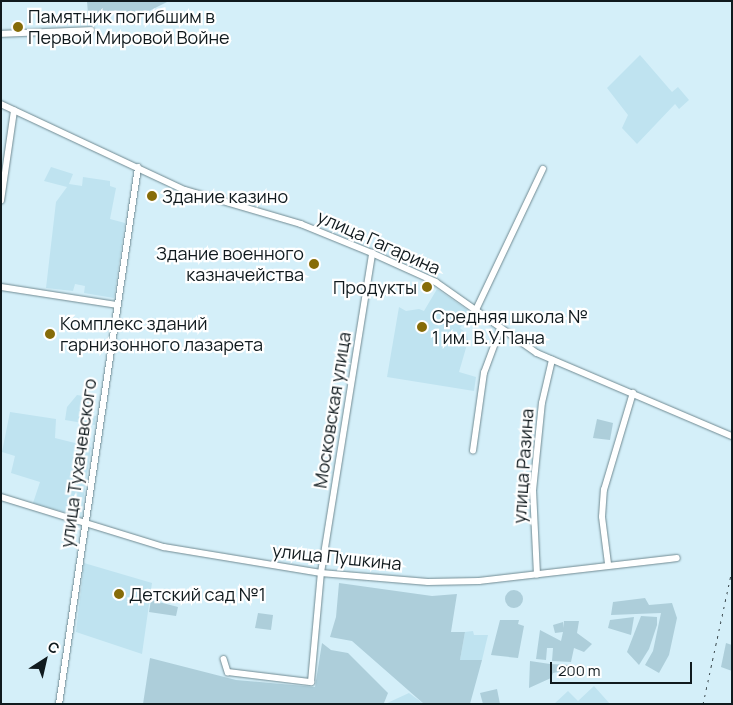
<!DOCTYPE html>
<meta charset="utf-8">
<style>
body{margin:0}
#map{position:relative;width:733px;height:705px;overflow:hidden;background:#d4eff9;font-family:Manrope,sans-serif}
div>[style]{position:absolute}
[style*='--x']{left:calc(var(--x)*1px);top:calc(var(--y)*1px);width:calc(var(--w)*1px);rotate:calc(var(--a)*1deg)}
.built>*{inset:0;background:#bfe3f0}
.green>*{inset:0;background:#adceda}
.round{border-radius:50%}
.roads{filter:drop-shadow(0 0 1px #708a92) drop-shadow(0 0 1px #708a92)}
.minor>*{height:5.5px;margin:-2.75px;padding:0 2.75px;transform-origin:2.75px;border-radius:2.75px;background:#fff}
.rail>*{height:1px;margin-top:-0.5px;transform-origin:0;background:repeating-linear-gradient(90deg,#3a484d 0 2.5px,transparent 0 7.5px)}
.dots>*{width:14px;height:14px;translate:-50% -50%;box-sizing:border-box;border:2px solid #fff;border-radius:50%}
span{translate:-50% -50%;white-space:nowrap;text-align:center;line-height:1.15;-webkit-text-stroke:4.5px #fff;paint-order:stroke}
.poi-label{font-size:18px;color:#101a1e}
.left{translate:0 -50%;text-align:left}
.right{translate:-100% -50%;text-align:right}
.street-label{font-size:18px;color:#101a1e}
.frame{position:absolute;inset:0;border:2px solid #101a1e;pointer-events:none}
.north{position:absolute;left:20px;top:635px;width:50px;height:50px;-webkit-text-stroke:4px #fff;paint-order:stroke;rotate:35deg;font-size:14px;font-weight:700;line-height:20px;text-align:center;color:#101a1e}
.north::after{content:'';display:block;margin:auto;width:18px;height:22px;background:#101a1e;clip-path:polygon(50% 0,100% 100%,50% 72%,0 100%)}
.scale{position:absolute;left:550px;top:662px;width:142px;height:22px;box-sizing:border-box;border:2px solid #101a1e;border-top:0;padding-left:6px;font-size:15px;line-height:18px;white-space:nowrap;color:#101a1e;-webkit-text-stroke:4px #fff;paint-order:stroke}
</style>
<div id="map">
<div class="built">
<i style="clip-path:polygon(640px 55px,672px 92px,678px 87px,689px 100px,679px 109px,675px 104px,637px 144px,622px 128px,628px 115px,607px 88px)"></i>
<i style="clip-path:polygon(51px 167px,73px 174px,69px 184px,82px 186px,83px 177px,110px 181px,110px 186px,116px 188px,110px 219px,125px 223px,114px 298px,84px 293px,85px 286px,75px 284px,73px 291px,46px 288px,56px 202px,67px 187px,44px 181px)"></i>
<i style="clip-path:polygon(437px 289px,472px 313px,460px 328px,467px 334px,468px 341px,459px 372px,476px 377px,474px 391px,387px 377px,399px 307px,406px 311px,419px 309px,424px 311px)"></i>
<i style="clip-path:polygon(77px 395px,90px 397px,86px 414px,96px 416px,95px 425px,65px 420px,67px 407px)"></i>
<i style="clip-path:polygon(10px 412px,56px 419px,55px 438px,91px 447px,81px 517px,33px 503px,40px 482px,11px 473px,15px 456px,2px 452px)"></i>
<i style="clip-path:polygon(84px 563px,152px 583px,142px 654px,76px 632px)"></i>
<i style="clip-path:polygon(473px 631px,474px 635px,488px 635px,482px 660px,460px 660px,465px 632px)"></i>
<i style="clip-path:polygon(594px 686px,610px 704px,554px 704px,568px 691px,578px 701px)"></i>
<i style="clip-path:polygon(409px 693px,424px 704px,385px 704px)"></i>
</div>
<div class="green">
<i style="clip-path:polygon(87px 1px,169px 1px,149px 11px,88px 14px)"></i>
<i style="clip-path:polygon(597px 419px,613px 423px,610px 440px,593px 438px)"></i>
<i style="clip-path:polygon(339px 583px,432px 596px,457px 594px,451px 632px,465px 632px,460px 660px,482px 660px,470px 704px,424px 704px,352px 641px,330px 637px,336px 617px)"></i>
<i class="round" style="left:505px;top:590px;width:18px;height:18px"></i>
<i style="clip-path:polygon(645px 598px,649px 605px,672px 603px,677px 618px,669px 655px,659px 673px,645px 665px,653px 651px,661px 613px,611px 615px,613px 602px)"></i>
<i style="clip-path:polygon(151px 600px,178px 607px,176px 616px,149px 612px)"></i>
<i style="clip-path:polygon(258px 613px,273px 615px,271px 630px,255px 628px)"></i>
<i style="clip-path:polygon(641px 616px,657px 617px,657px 625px,649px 649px,639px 665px,627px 652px)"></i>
<i style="clip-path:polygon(634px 617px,631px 635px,608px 628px,610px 620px)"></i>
<i style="clip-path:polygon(500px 620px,519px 620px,518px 624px,524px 626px,518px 658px,491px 655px)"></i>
<i style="clip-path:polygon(564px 621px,579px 621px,577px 633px,592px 644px,584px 652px,574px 648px,571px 662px,552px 661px,553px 648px,547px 648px,546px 660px,536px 659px,540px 630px,561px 641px,563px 632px,555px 633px,553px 625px,563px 622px,563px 628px)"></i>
<i style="clip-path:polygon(322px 643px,331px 650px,348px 653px,388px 693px,384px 703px,143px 704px,150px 658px,236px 680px,315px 687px)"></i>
<i style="clip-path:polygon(726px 643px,732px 645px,732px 671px,721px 667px)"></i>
<i style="clip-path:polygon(530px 661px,550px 664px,569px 665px,563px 671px,553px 673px,551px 678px,529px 688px)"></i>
<i style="clip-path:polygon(497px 689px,500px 704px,483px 704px,480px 693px)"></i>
</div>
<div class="roads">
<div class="minor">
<i style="--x:1;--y:34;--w:90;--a:-2.5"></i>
<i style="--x:1;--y:104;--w:203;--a:25.1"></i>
<i style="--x:185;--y:190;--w:121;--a:16.3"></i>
<i style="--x:301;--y:224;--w:77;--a:22.2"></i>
<i style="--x:372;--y:253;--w:70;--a:24.4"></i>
<i style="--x:436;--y:282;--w:123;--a:35.1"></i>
<i style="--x:537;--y:353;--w:212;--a:23.1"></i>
<i style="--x:1;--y:201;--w:91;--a:-81.8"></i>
<i style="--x:1;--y:287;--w:117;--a:8.8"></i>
<i style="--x:475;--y:312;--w:158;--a:-64.6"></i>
<i style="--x:473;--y:451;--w:79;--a:-82"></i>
<i style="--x:484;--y:373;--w:46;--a:-69.6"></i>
<i style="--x:1;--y:497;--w:170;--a:17.1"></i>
<i style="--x:164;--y:547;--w:159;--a:9.4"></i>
<i style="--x:321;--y:573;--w:107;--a:4.8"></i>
<i style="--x:428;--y:582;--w:51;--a:-1.1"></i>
<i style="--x:479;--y:581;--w:199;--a:-6.6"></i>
<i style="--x:608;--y:564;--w:47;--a:-97.3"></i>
<i style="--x:602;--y:517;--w:27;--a:-86"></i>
<i style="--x:604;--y:490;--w:101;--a:-73.4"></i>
<i style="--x:537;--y:575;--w:84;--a:-92.7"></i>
<i style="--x:533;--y:491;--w:88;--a:-84.2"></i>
<i style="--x:542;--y:403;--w:44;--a:-76.9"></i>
<i style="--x:224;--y:659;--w:14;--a:73"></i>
<i style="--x:228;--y:672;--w:84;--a:6.9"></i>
<i style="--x:311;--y:682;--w:109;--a:-84.8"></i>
<i style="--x:321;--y:573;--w:324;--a:-80.9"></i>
<i style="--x:59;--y:704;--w:542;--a:-81.62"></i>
</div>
</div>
<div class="rail">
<i style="--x:703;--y:704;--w:137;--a:-77.8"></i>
</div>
<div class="dots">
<i style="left:18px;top:27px;background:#866c09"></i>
<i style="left:152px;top:196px;background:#866c09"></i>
<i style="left:314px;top:264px;background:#866c09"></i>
<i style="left:427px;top:287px;background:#866c09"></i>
<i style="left:422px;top:327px;background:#866c09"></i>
<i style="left:50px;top:334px;background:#866c09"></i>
<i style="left:119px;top:594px;background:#866c09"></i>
</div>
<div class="poi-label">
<span class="left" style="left:28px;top:27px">Памятник погибшим в<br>Первой Мировой Войне</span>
<span class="left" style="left:162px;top:196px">Здание казино</span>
<span class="right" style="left:304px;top:264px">Здание военного<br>казначейства</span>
<span class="right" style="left:417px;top:287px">Продукты</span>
<span class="left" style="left:432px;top:327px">Средняя школа №<br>1 им. В.У.Пана</span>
<span class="left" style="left:60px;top:334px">Комплекс зданий<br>гарнизонного лазарета</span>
<span class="left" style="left:129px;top:594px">Детский сад №1</span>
</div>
<div class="street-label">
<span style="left:379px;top:242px;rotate:24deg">улица Гагарина</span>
<span style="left:332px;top:410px;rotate:-81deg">Московская улица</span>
<span style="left:78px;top:463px;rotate:-82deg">улица Тухачевского</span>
<span style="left:523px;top:466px;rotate:-86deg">улица Разина</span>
<span style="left:337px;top:557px;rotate:6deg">улица Пушкина</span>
</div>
<div class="frame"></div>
<div class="north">С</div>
<div class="scale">200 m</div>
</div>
